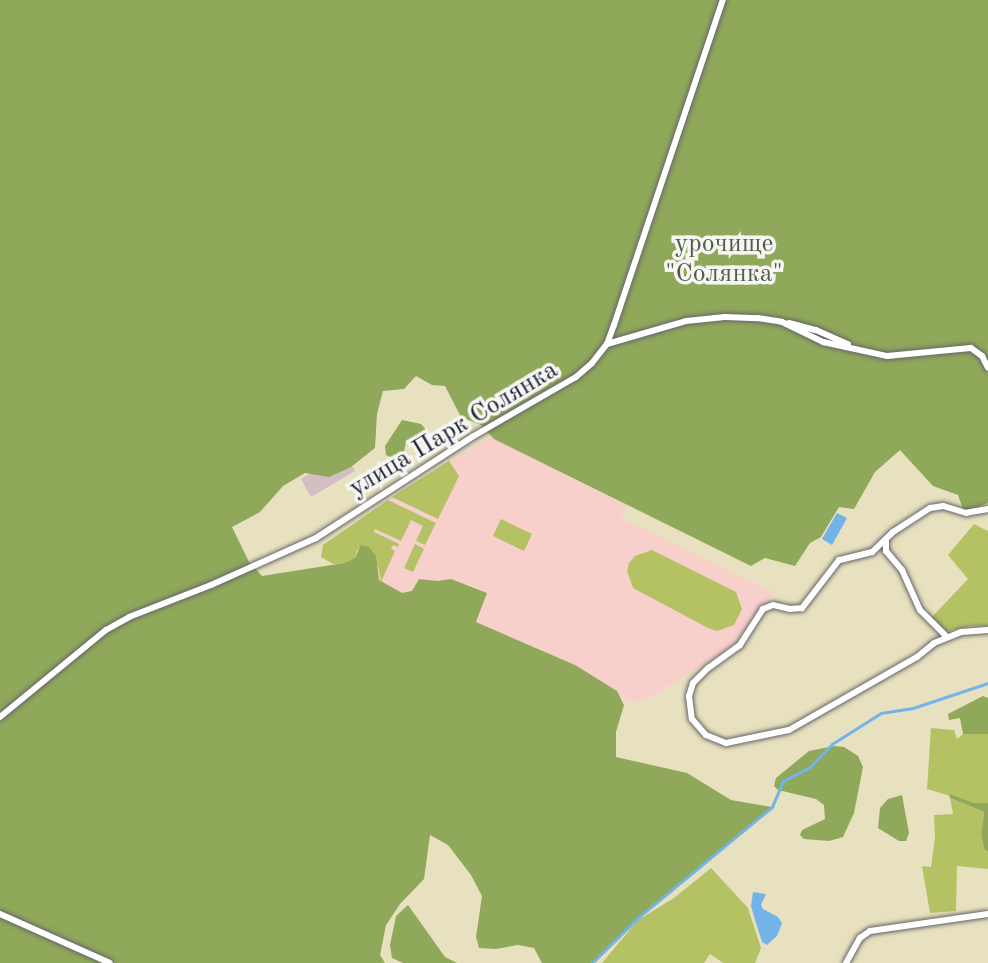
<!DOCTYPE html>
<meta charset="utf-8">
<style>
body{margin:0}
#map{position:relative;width:988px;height:963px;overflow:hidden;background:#e8e1c0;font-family:"Old Standard TT",serif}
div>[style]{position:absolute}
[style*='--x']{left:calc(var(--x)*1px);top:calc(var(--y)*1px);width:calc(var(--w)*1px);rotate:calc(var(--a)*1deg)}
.built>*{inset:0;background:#f7d0cc}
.industrial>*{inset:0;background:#d2bec3}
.green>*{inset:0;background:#b4c264}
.forest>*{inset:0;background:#8fa85a}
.water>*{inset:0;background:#72b4e7}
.stream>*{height:2.5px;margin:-1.25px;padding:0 1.25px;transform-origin:1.25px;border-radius:1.25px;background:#72b4e7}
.roads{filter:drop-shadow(0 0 2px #67656a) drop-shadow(0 0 2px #67656a)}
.minor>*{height:6px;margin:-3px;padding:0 3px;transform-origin:3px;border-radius:3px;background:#fff}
span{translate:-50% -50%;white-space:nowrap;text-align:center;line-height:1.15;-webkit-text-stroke:7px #f6f6f2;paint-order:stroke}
.park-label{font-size:26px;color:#555a49}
.street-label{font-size:26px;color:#22223b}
</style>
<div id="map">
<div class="built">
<i style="clip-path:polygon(504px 429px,631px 497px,621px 518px,774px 592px,725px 654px,711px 659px,660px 692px,633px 704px,561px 659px,477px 622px,487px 593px,467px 582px,445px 611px,401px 600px,321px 557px,323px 545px,390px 498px)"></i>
</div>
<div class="industrial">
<i style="clip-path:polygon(346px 456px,355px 471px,311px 497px,301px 479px,331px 461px)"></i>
</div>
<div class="green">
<i style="clip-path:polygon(449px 461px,459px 476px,438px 519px,392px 497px)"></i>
<i style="clip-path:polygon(388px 500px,436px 523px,425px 545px,416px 541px,423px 526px,411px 520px,401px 541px,375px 529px,374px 532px,399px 544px,398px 547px,393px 545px,391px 549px,395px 551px,381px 582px,378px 566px,357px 550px,355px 558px,344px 563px,333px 564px,321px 557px,323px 545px)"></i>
<i style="clip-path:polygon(501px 519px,532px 534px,524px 551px,493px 536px)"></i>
<i style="clip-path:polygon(974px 524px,988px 531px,988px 626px,972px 626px,946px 631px,932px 617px,968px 579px,948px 555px)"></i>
<i style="clip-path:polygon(415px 544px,424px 549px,413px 572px,404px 568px)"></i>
<i style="clip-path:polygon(652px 550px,736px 592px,742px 609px,734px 625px,717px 631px,708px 628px,633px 588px,627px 571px,629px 563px,635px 556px)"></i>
<i style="clip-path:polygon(931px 728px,954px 730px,957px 739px,963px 734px,988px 734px,988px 803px,974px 803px,927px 789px)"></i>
<i style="clip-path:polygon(950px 798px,984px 812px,981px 835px,984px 849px,988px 852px,988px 869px,957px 866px,956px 911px,930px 913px,922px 866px,931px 867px,935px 838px,934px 815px,953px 814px)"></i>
<i style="clip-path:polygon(711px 868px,748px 908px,761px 948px,755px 963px,723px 963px,710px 954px,704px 963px,602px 963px,638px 920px,674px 898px)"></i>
</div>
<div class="forest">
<i style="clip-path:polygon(0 0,988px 0,988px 503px,964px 512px,958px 495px,933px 486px,900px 450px,875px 472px,854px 509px,839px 507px,821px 537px,810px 543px,795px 566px,765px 558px,751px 566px,494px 439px,481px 425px,461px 417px,445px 386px,432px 385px,416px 376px,404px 389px,383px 391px,377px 414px,375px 448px,351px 467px,329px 477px,305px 473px,283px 486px,260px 512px,232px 527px,249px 562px,262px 576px,344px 563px,355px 558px,361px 545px,369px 547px,376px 556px,379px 580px,402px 593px,412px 591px,419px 579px,438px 581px,451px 579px,487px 593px,476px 622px,575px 665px,617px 691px,624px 705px,616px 732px,616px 757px,687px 773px,731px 800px,772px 807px,639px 917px,592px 963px,542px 963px,534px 948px,518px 945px,496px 949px,479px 948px,476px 937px,482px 896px,471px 875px,448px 845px,430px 835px,424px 879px,400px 904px,386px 925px,380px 955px,385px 963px,0 963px)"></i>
<i style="clip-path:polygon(402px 420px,421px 424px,428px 432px,406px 441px,404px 452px,395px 459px,386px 455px,385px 446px)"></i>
<i style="clip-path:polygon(983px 696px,988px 698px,988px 734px,963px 734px,960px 718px,949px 720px,948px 714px)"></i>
<i style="clip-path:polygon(834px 746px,844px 747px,858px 756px,863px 767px,854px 813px,843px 837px,829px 841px,804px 839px,800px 835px,802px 830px,825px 819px,824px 805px,816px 799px,778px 790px,774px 786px,776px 778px,809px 751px)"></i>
<i style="clip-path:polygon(949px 794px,974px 803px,988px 803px,988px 852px,984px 849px,981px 835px,984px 812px,950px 798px)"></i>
<i style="clip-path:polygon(902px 795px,909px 833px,906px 841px,899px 841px,878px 828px,880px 808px,888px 799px)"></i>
<i style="clip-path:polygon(408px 905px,445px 957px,457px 963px,403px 963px,392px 958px,390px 945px,396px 916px)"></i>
</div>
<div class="water">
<i style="clip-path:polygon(837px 513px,847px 518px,832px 545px,822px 539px)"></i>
<i style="clip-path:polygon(753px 892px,766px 894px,761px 905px,763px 909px,778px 917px,782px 923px,777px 936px,767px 945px,762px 942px,755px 920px,751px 906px)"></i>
</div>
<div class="stream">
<i style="--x:592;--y:963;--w:66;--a:-44.4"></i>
<i style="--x:639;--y:917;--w:173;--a:-39.6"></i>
<i style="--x:772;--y:807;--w:28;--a:-67"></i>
<i style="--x:783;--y:781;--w:29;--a:-27"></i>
<i style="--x:809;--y:768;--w:33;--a:-46"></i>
<i style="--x:832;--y:744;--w:58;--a:-32.3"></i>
<i style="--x:881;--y:713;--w:32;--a:-9"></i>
<i style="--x:913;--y:708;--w:79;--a:-18.4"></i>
</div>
<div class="roads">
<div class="minor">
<i style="--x:789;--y:323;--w:28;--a:15"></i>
<i style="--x:816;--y:330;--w:35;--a:24"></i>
<i style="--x:607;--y:344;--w:82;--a:-16.2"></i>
<i style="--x:686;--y:321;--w:39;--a:-6"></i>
<i style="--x:725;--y:317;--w:33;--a:2"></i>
<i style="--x:758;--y:318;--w:24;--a:9"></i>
<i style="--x:782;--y:322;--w:46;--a:26"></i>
<i style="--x:823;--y:342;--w:66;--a:12.3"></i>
<i style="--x:887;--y:356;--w:84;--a:-5.4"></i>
<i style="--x:971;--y:348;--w:14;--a:36"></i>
<i style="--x:982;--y:356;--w:13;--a:63"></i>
<i style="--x:988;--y:509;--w:22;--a:170"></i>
<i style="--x:966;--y:513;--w:24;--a:-163"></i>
<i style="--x:943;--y:506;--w:13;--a:171"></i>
<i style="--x:930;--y:508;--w:44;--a:147"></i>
<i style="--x:893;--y:532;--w:29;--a:136"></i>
<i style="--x:872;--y:552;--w:34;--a:166"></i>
<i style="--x:839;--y:560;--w:61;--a:127.6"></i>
<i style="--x:802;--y:608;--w:12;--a:175"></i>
<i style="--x:790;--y:609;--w:17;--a:-167"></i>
<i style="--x:773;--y:605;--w:11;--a:158"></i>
<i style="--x:763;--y:609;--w:43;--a:122.6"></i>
<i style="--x:740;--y:645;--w:39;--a:144"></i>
<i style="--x:708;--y:668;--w:21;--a:135"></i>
<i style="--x:693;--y:683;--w:14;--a:107"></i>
<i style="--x:689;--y:696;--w:23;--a:83"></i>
<i style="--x:692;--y:719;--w:21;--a:49"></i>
<i style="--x:706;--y:735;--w:22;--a:22"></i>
<i style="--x:726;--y:743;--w:64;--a:-11.7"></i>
<i style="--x:789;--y:730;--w:147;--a:-29.7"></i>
<i style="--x:917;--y:657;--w:22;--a:-39"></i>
<i style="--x:934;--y:643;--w:29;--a:-22"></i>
<i style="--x:961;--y:632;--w:27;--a:-4"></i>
<i style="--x:886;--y:542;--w:9;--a:90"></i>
<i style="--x:886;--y:551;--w:25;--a:50"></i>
<i style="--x:902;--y:570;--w:44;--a:65.8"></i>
<i style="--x:920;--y:610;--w:38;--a:45"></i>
<i style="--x:0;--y:717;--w:137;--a:-39.4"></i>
<i style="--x:106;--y:630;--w:26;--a:-29"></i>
<i style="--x:129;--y:617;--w:88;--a:-21.3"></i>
<i style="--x:211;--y:585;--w:115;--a:-24.1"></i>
<i style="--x:316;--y:538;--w:186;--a:-32.9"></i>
<i style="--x:472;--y:437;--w:120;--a:-30"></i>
<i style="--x:576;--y:377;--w:21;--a:-41"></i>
<i style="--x:592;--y:363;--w:24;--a:-52"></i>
<i style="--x:607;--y:344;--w:20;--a:-70"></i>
<i style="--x:614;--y:325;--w:343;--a:-71.5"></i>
<i style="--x:0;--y:914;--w:120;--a:24"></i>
<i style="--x:846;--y:963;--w:29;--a:-61"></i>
<i style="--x:860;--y:938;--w:12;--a:-35"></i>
<i style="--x:870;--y:931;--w:119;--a:-8.2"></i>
</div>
</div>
<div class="park-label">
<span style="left:724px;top:260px">урочище<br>"Солянка"</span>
</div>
<div class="street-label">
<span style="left:454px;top:430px;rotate:-31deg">улица Парк Солянка</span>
</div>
</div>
